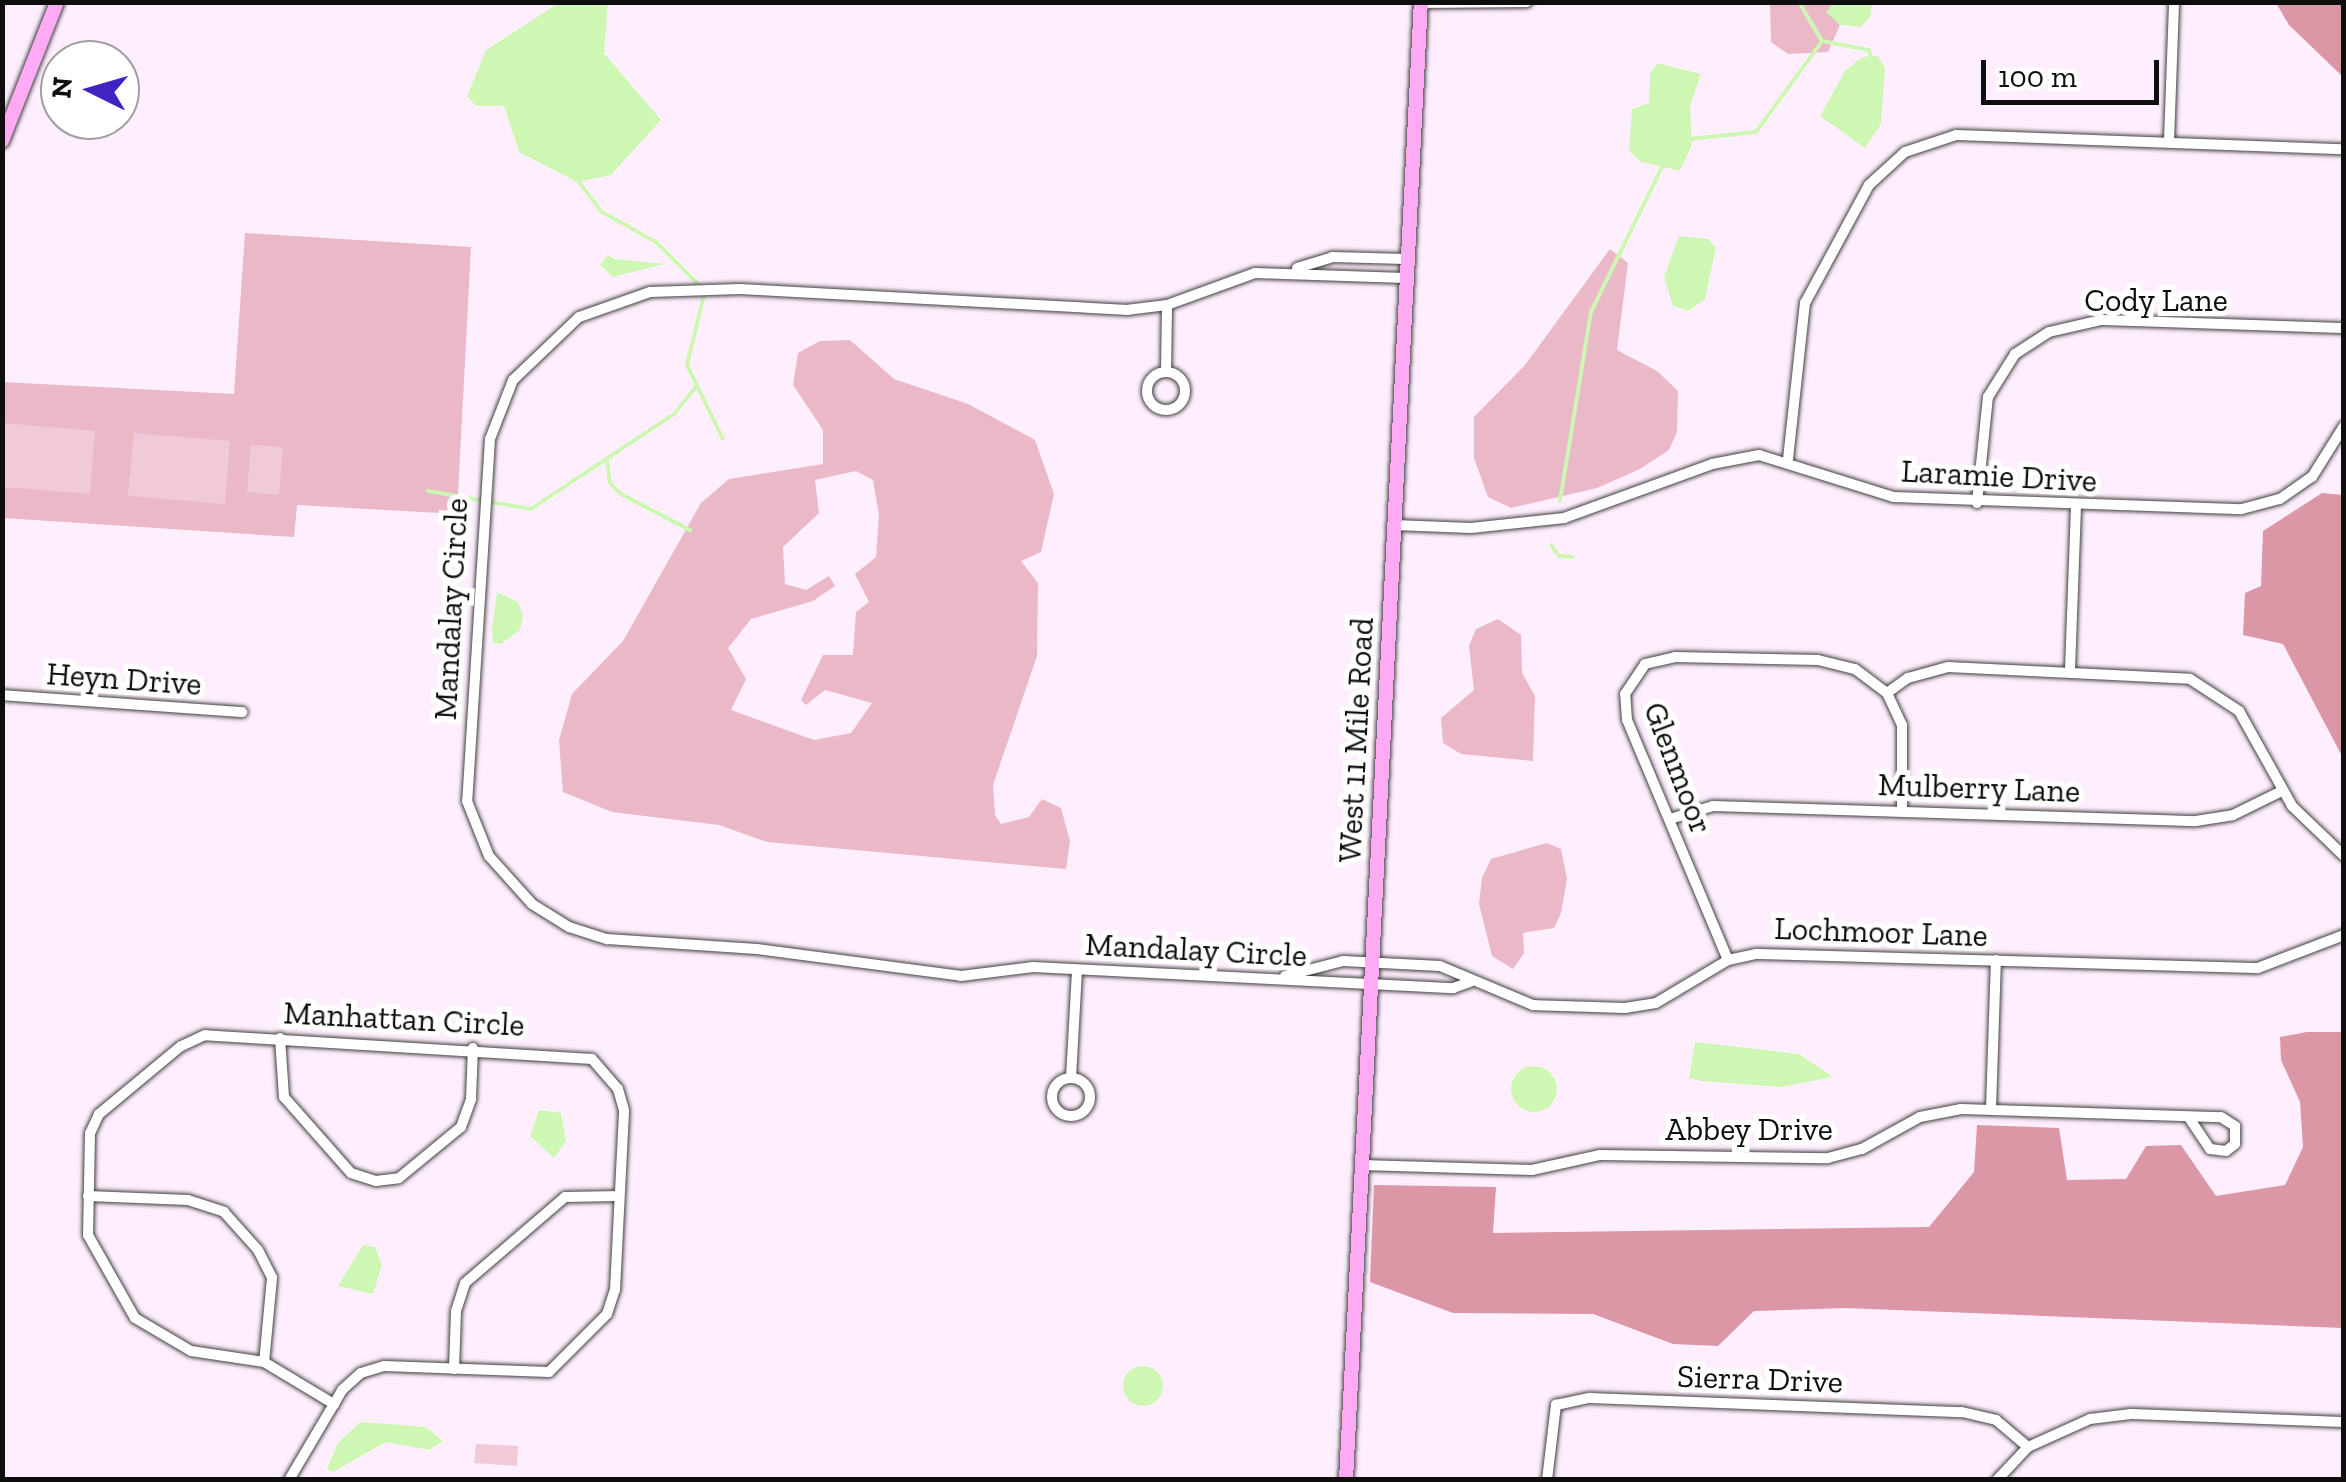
<!DOCTYPE html>
<style>
body{margin:0}
#map{position:relative;width:2346px;height:1482px;overflow:hidden;background:#ffeffe;font-family:"Zilla Slab",serif}
div>[style]{position:absolute}
[style*='--x']{left:calc(var(--x)*1px);top:calc(var(--y)*1px);width:calc(var(--w)*1px);rotate:calc(var(--a)*1deg)}
.green>*{inset:0;background:#eab8c6}
.forest>*{inset:0;background:#db97a6}
.pitch>*{inset:0;background:#f1cada}
.water>*{inset:0;background:#cef7b3}
.round{border-radius:50%}
.stream>*{height:4px;margin:-2px;padding:0 2px;transform-origin:2px;border-radius:2px;background:#cef7b3}
.roads{filter:drop-shadow(0 0 2px #414141) drop-shadow(0 0 2px #414141)}
.street>*{height:10px;margin:-5px;padding:0 5px;transform-origin:5px;border-radius:5px;background:#fff}
.street>.ring{margin:-5px;padding:0;box-sizing:content-box;background:none;border:10px solid #fff;border-radius:50%}
.secondary>*{height:14px;margin:-7px;padding:0 7px;transform-origin:7px;border-radius:7px;background:#ffaaf5}
span{translate:-50% -50%;white-space:nowrap;text-align:center;line-height:1.15;-webkit-text-stroke:10px #fff;paint-order:stroke}
.street-label{font-size:32px;color:#0e0e0e}
.frame{position:absolute;inset:0;border:5px solid #0e0e0e;pointer-events:none}
.north{position:absolute;left:40px;top:40px;width:100px;height:100px;box-sizing:border-box;background:#fff;border:2px solid #9f9f9f;border-radius:50%;rotate:275deg;font-size:28px;font-weight:700;line-height:40px;text-align:center;color:#0e0e0e}
.north::after{content:'';display:block;margin:auto;width:35px;height:45px;background:#4023c0;clip-path:polygon(50% 0,100% 100%,50% 72%,0 100%)}
.scale{position:absolute;left:1981px;top:60px;width:178px;height:45px;box-sizing:border-box;border:5px solid #0e0e0e;border-top:0;padding-left:12px;font-size:30px;line-height:35px;white-space:nowrap;color:#0e0e0e;-webkit-text-stroke:8px #fff;paint-order:stroke}
</style>
<div id="map">
<div class="green">
<i style="clip-path:polygon(1770px 3px,1833px 3px,1827px 12px,1840px 25px,1828px 52px,1788px 54px,1771px 42px)"></i>
<i style="clip-path:polygon(245px 233px,471px 247px,457px 514px,297px 505px,294px 537px,3px 518px,2px 382px,234px 394px)"></i>
<i style="clip-path:polygon(1610px 249px,1628px 263px,1617px 350px,1657px 371px,1678px 391px,1677px 432px,1669px 450px,1640px 469px,1597px 488px,1511px 508px,1488px 497px,1474px 458px,1474px 417px,1525px 365px)"></i>
<i style="clip-path:polygon(evenodd,850px 340px,894px 379px,968px 404px,1035px 440px,1054px 494px,1041px 552px,1021px 561px,1038px 583px,1037px 656px,993px 785px,995px 815px,1001px 824px,1029px 817px,1042px 799px,1061px 808px,1070px 841px,1066px 869px,767px 842px,719px 825px,612px 812px,563px 792px,559px 740px,572px 694px,623px 641px,701px 503px,729px 479px,823px 464px,823px 430px,793px 385px,798px 353px,820px 341px,850px 340px,856px 471px,873px 480px,879px 515px,876px 557px,855px 574px,869px 602px,856px 612px,853px 655px,823px 655px,801px 700px,806px 705px,825px 690px,872px 703px,851px 733px,814px 740px,731px 710px,746px 679px,728px 648px,751px 619px,813px 601px,835px 586px,829px 576px,806px 590px,785px 584px,783px 547px,819px 513px,815px 480px,856px 471px)"></i>
<i style="clip-path:polygon(1498px 619px,1521px 635px,1522px 673px,1535px 696px,1533px 761px,1461px 754px,1443px 743px,1441px 718px,1474px 690px,1469px 646px,1476px 629px)"></i>
<i style="clip-path:polygon(1547px 843px,1561px 849px,1567px 879px,1561px 913px,1554px 928px,1523px 933px,1524px 953px,1513px 969px,1492px 956px,1479px 904px,1482px 878px,1491px 859px)"></i>
</div>
<div class="forest">
<i style="clip-path:polygon(2276px 3px,2343px 3px,2343px 77px,2289px 25px)"></i>
<i style="clip-path:polygon(2322px 493px,2343px 495px,2343px 758px,2283px 644px,2243px 635px,2245px 593px,2261px 586px,2263px 531px)"></i>
<i style="clip-path:polygon(2307px 1032px,2343px 1032px,2343px 1328px,1845px 1308px,1754px 1311px,1718px 1346px,1673px 1344px,1593px 1314px,1453px 1313px,1370px 1282px,1374px 1185px,1496px 1187px,1493px 1233px,1929px 1227px,1974px 1172px,1977px 1125px,2059px 1128px,2067px 1180px,2126px 1179px,2146px 1146px,2181px 1145px,2216px 1196px,2285px 1185px,2303px 1147px,2300px 1102px,2281px 1060px,2280px 1037px)"></i>
</div>
<div class="pitch">
<i style="clip-path:polygon(3px 423px,95px 431px,90px 494px,3px 487px)"></i>
<i style="clip-path:polygon(134px 433px,230px 441px,225px 504px,128px 496px)"></i>
<i style="clip-path:polygon(251px 445px,283px 447px,279px 495px,247px 492px)"></i>
<i style="clip-path:polygon(476px 1444px,518px 1446px,517px 1466px,474px 1463px)"></i>
</div>
<div class="water">
<i style="clip-path:polygon(559px 3px,608px 3px,604px 53px,661px 120px,611px 175px,577px 182px,519px 152px,504px 106px,476px 106px,467px 96px,486px 50px)"></i>
<i style="clip-path:polygon(1833px 3px,1872px 3px,1870px 17px,1861px 27px,1840px 25px,1826px 12px)"></i>
<i style="clip-path:polygon(1878px 56px,1885px 68px,1881px 124px,1865px 148px,1820px 116px,1845px 71px,1862px 57px)"></i>
<i style="clip-path:polygon(1658px 63px,1701px 74px,1690px 106px,1692px 145px,1680px 171px,1641px 162px,1629px 151px,1632px 109px,1649px 103px,1650px 73px)"></i>
<i style="clip-path:polygon(1679px 236px,1708px 239px,1716px 248px,1705px 299px,1689px 311px,1673px 306px,1664px 277px)"></i>
<i style="clip-path:polygon(607px 255px,615px 259px,665px 264px,613px 277px,600px 265px)"></i>
<i style="clip-path:polygon(497px 592px,518px 602px,523px 616px,520px 630px,501px 644px,493px 643px,492px 629px)"></i>
<i style="clip-path:polygon(1695px 1042px,1799px 1054px,1833px 1077px,1781px 1087px,1702px 1081px,1689px 1078px)"></i>
<i class="round" style="left:1511px;top:1066px;width:46px;height:46px"></i>
<i style="clip-path:polygon(539px 1110px,561px 1113px,566px 1141px,554px 1158px,530px 1136px)"></i>
<i style="clip-path:polygon(363px 1245px,375px 1247px,382px 1265px,373px 1294px,338px 1286px)"></i>
<i class="round" style="left:1123px;top:1366px;width:40px;height:40px"></i>
<i style="clip-path:polygon(360px 1422px,426px 1427px,443px 1441px,429px 1450px,386px 1442px,333px 1472px,327px 1469px,338px 1443px)"></i>
</div>
<div class="stream">
<i style="--x:1799;--y:2;--w:45;--a:59.5"></i>
<i style="--x:1822;--y:41;--w:48;--a:10.8"></i>
<i style="--x:1869;--y:50;--w:8;--a:76"></i>
<i style="--x:1690;--y:139;--w:66;--a:-6.1"></i>
<i style="--x:1756;--y:132;--w:112;--a:-54"></i>
<i style="--x:579;--y:182;--w:38;--a:53"></i>
<i style="--x:602;--y:212;--w:62;--a:29.1"></i>
<i style="--x:656;--y:242;--w:62;--a:45"></i>
<i style="--x:704;--y:295;--w:72;--a:103.7"></i>
<i style="--x:687;--y:365;--w:82;--a:64.1"></i>
<i style="--x:607;--y:461;--w:22;--a:82"></i>
<i style="--x:610;--y:483;--w:16;--a:45"></i>
<i style="--x:621;--y:494;--w:78;--a:27.6"></i>
<i style="--x:428;--y:491;--w:105;--a:9.9"></i>
<i style="--x:531;--y:509;--w:172;--a:-33.6"></i>
<i style="--x:674;--y:414;--w:35;--a:-51"></i>
<i style="--x:1560;--y:501;--w:192;--a:-80.7"></i>
<i style="--x:1591;--y:312;--w:164;--a:-63.9"></i>
<i style="--x:1551;--y:545;--w:14;--a:54"></i>
<i style="--x:1559;--y:556;--w:14;--a:4"></i>
</div>
<div class="roads">
<div class="street">
<i style="--x:1421;--y:3;--w:106;--a:-0.5"></i>
<i style="--x:2169;--y:141;--w:139;--a:-87.9"></i>
<i style="--x:1297;--y:268;--w:37;--a:-17"></i>
<i style="--x:1332;--y:257;--w:74;--a:1.5"></i>
<i style="--x:1405;--y:278;--w:150;--a:-178.1"></i>
<i style="--x:1255;--y:273;--w:94;--a:160"></i>
<i style="--x:1167;--y:305;--w:39;--a:173"></i>
<i style="--x:1128;--y:310;--w:389;--a:-176.9"></i>
<i style="--x:740;--y:289;--w:90;--a:178.1"></i>
<i style="--x:650;--y:292;--w:75;--a:160.6"></i>
<i style="--x:579;--y:317;--w:91;--a:136.3"></i>
<i style="--x:513;--y:380;--w:63;--a:111.3"></i>
<i style="--x:490;--y:439;--w:363;--a:93.6"></i>
<i style="--x:467;--y:801;--w:59;--a:68.2"></i>
<i style="--x:489;--y:856;--w:64;--a:48.1"></i>
<i style="--x:532;--y:904;--w:44;--a:31.9"></i>
<i style="--x:569;--y:927;--w:40;--a:18"></i>
<i style="--x:607;--y:939;--w:150;--a:3.8"></i>
<i style="--x:757;--y:949;--w:206;--a:7.5"></i>
<i style="--x:961;--y:976;--w:73;--a:-7.1"></i>
<i style="--x:1033;--y:967;--w:421;--a:2.9"></i>
<i style="--x:1453;--y:988;--w:18;--a:-19"></i>
<i style="--x:1166;--y:372;--w:67;--a:-89.1"></i>
<i class="ring" style="left:1147px;top:372px;width:28px;height:28px"></i>
<i style="--x:1788;--y:459;--w:157;--a:-83.8"></i>
<i style="--x:1805;--y:303;--w:134;--a:-61.5"></i>
<i style="--x:1869;--y:185;--w:49;--a:-42.5"></i>
<i style="--x:1905;--y:152;--w:54;--a:-18.4"></i>
<i style="--x:1956;--y:135;--w:388;--a:2.1"></i>
<i style="--x:1977;--y:503;--w:107;--a:-84.1"></i>
<i style="--x:1988;--y:397;--w:51;--a:-57.9"></i>
<i style="--x:2015;--y:354;--w:40;--a:-32.9"></i>
<i style="--x:2049;--y:332;--w:53;--a:-13"></i>
<i style="--x:2101;--y:320;--w:243;--a:1.9"></i>
<i style="--x:1394;--y:525;--w:77;--a:2.2"></i>
<i style="--x:1471;--y:528;--w:94;--a:-6.1"></i>
<i style="--x:1564;--y:518;--w:158;--a:-20"></i>
<i style="--x:1712;--y:464;--w:48;--a:-10.8"></i>
<i style="--x:1759;--y:455;--w:141;--a:17.3"></i>
<i style="--x:1894;--y:497;--w:348;--a:2"></i>
<i style="--x:2242;--y:509;--w:39;--a:-15"></i>
<i style="--x:2280;--y:499;--w:39;--a:-35"></i>
<i style="--x:2312;--y:477;--w:60;--a:-57.9"></i>
<i style="--x:2070;--y:670;--w:164;--a:-87.9"></i>
<i style="--x:1887;--y:693;--w:26;--a:-36"></i>
<i style="--x:1908;--y:678;--w:41;--a:-15.4"></i>
<i style="--x:1948;--y:667;--w:242;--a:2.8"></i>
<i style="--x:2190;--y:679;--w:59;--a:33.1"></i>
<i style="--x:2239;--y:711;--w:109;--a:60.8"></i>
<i style="--x:2292;--y:806;--w:72;--a:43.9"></i>
<i style="--x:2;--y:695;--w:241;--a:4.1"></i>
<i style="--x:1670;--y:819;--w:45;--a:-16.8"></i>
<i style="--x:1713;--y:806;--w:483;--a:1.8"></i>
<i style="--x:2196;--y:821;--w:37;--a:-9"></i>
<i style="--x:2233;--y:815;--w:55;--a:-26.1"></i>
<i style="--x:1728;--y:960;--w:260;--a:-112.8"></i>
<i style="--x:1627;--y:720;--w:26;--a:-94"></i>
<i style="--x:1625;--y:694;--w:36;--a:-56"></i>
<i style="--x:1645;--y:664;--w:31;--a:-13"></i>
<i style="--x:1675;--y:657;--w:143;--a:1.2"></i>
<i style="--x:1818;--y:660;--w:38;--a:14"></i>
<i style="--x:1855;--y:669;--w:40;--a:37"></i>
<i style="--x:1887;--y:693;--w:35;--a:65"></i>
<i style="--x:1902;--y:725;--w:85;--a:90"></i>
<i style="--x:1285;--y:976;--w:60;--a:-14.5"></i>
<i style="--x:1343;--y:961;--w:97;--a:3"></i>
<i style="--x:1440;--y:966;--w:101;--a:22.8"></i>
<i style="--x:1533;--y:1005;--w:92;--a:1.9"></i>
<i style="--x:1625;--y:1008;--w:31;--a:-9"></i>
<i style="--x:1656;--y:1003;--w:84;--a:-30.8"></i>
<i style="--x:1728;--y:960;--w:29;--a:-12"></i>
<i style="--x:1756;--y:954;--w:502;--a:1.6"></i>
<i style="--x:2258;--y:968;--w:92;--a:-21"></i>
<i style="--x:280;--y:1038;--w:59;--a:86.1"></i>
<i style="--x:284;--y:1097;--w:101;--a:48.6"></i>
<i style="--x:351;--y:1173;--w:26;--a:18"></i>
<i style="--x:376;--y:1181;--w:23;--a:-7"></i>
<i style="--x:399;--y:1178;--w:80;--a:-39.4"></i>
<i style="--x:461;--y:1127;--w:30;--a:-70"></i>
<i style="--x:471;--y:1099;--w:51;--a:-87.8"></i>
<i style="--x:1071;--y:1078;--w:108;--a:-86.8"></i>
<i class="ring" style="left:1052px;top:1078px;width:28px;height:28px"></i>
<i style="--x:1991;--y:1109;--w:149;--a:-88.1"></i>
<i style="--x:1361;--y:1165;--w:171;--a:1.7"></i>
<i style="--x:1532;--y:1170;--w:70;--a:-12.4"></i>
<i style="--x:1600;--y:1155;--w:228;--a:0.8"></i>
<i style="--x:1828;--y:1158;--w:35;--a:-15"></i>
<i style="--x:1862;--y:1149;--w:66;--a:-28.9"></i>
<i style="--x:1920;--y:1117;--w:42;--a:-11"></i>
<i style="--x:1961;--y:1109;--w:260;--a:1.8"></i>
<i style="--x:2221;--y:1117;--w:17;--a:33"></i>
<i style="--x:2235;--y:1126;--w:18;--a:90"></i>
<i style="--x:2235;--y:1144;--w:11;--a:142"></i>
<i style="--x:2226;--y:1151;--w:16;--a:-173"></i>
<i style="--x:2210;--y:1149;--w:37;--a:-124"></i>
<i style="--x:88;--y:1196;--w:100;--a:2.3"></i>
<i style="--x:188;--y:1200;--w:38;--a:18"></i>
<i style="--x:224;--y:1212;--w:51;--a:48.2"></i>
<i style="--x:258;--y:1250;--w:31;--a:63"></i>
<i style="--x:272;--y:1278;--w:84;--a:95.4"></i>
<i style="--x:454;--y:1369;--w:58;--a:-88"></i>
<i style="--x:456;--y:1311;--w:29;--a:-72"></i>
<i style="--x:465;--y:1283;--w:132;--a:-40.7"></i>
<i style="--x:565;--y:1197;--w:54;--a:-1.1"></i>
<i style="--x:289;--y:1480;--w:88;--a:-59.4"></i>
<i style="--x:334;--y:1404;--w:16;--a:-60"></i>
<i style="--x:342;--y:1390;--w:25;--a:-42"></i>
<i style="--x:361;--y:1373;--w:24;--a:-17"></i>
<i style="--x:384;--y:1366;--w:165;--a:2.1"></i>
<i style="--x:549;--y:1372;--w:82;--a:-45"></i>
<i style="--x:607;--y:1314;--w:25;--a:-72"></i>
<i style="--x:615;--y:1290;--w:180;--a:-87.1"></i>
<i style="--x:624;--y:1110;--w:22;--a:-106"></i>
<i style="--x:618;--y:1089;--w:40;--a:-131"></i>
<i style="--x:592;--y:1059;--w:388;--a:-176.5"></i>
<i style="--x:205;--y:1035;--w:26;--a:155"></i>
<i style="--x:181;--y:1046;--w:107;--a:140.3"></i>
<i style="--x:99;--y:1114;--w:21;--a:115"></i>
<i style="--x:90;--y:1133;--w:102;--a:91.1"></i>
<i style="--x:88;--y:1235;--w:95;--a:60.5"></i>
<i style="--x:135;--y:1318;--w:65;--a:30.5"></i>
<i style="--x:191;--y:1351;--w:74;--a:8.6"></i>
<i style="--x:264;--y:1362;--w:82;--a:31"></i>
<i style="--x:1547;--y:1480;--w:76;--a:-83.2"></i>
<i style="--x:1556;--y:1405;--w:35;--a:-12"></i>
<i style="--x:1590;--y:1398;--w:372;--a:2.2"></i>
<i style="--x:1962;--y:1412;--w:35;--a:13"></i>
<i style="--x:1996;--y:1420;--w:42;--a:40.2"></i>
<i style="--x:1997;--y:1480;--w:45;--a:-46.8"></i>
<i style="--x:2028;--y:1447;--w:68;--a:-24.3"></i>
<i style="--x:2090;--y:1419;--w:41;--a:-7"></i>
<i style="--x:2131;--y:1414;--w:213;--a:2.2"></i>
</div>
<div class="secondary">
<i style="--x:2;--y:141;--w:149;--a:-68.4"></i>
<i style="--x:1346;--y:1480;--w:1480;--a:-87.1"></i>
</div>
</div>
<div class="street-label">
<span style="left:2156px;top:300px">Cody Lane</span>
<span style="left:1999px;top:476px;rotate:3deg">Laramie Drive</span>
<span style="left:451px;top:609px;rotate:-87deg">Mandalay Circle</span>
<span style="left:124px;top:679px;rotate:4deg">Heyn Drive</span>
<span style="left:1356px;top:740px;rotate:-87deg">West 11 Mile Road</span>
<span style="left:1678px;top:768px;rotate:69deg">Glenmoor</span>
<span style="left:1979px;top:788px;rotate:2deg">Mulberry Lane</span>
<span style="left:1881px;top:932px;rotate:2deg">Lochmoor Lane</span>
<span style="left:1196px;top:950px;rotate:3deg">Mandalay Circle</span>
<span style="left:404px;top:1019px;rotate:3deg">Manhattan Circle</span>
<span style="left:1749px;top:1129px">Abbey Drive</span>
<span style="left:1760px;top:1379px;rotate:2deg">Sierra Drive</span>
</div>
<div class="frame"></div>
<div class="north">N</div>
<div class="scale">100 m</div>
</div>
